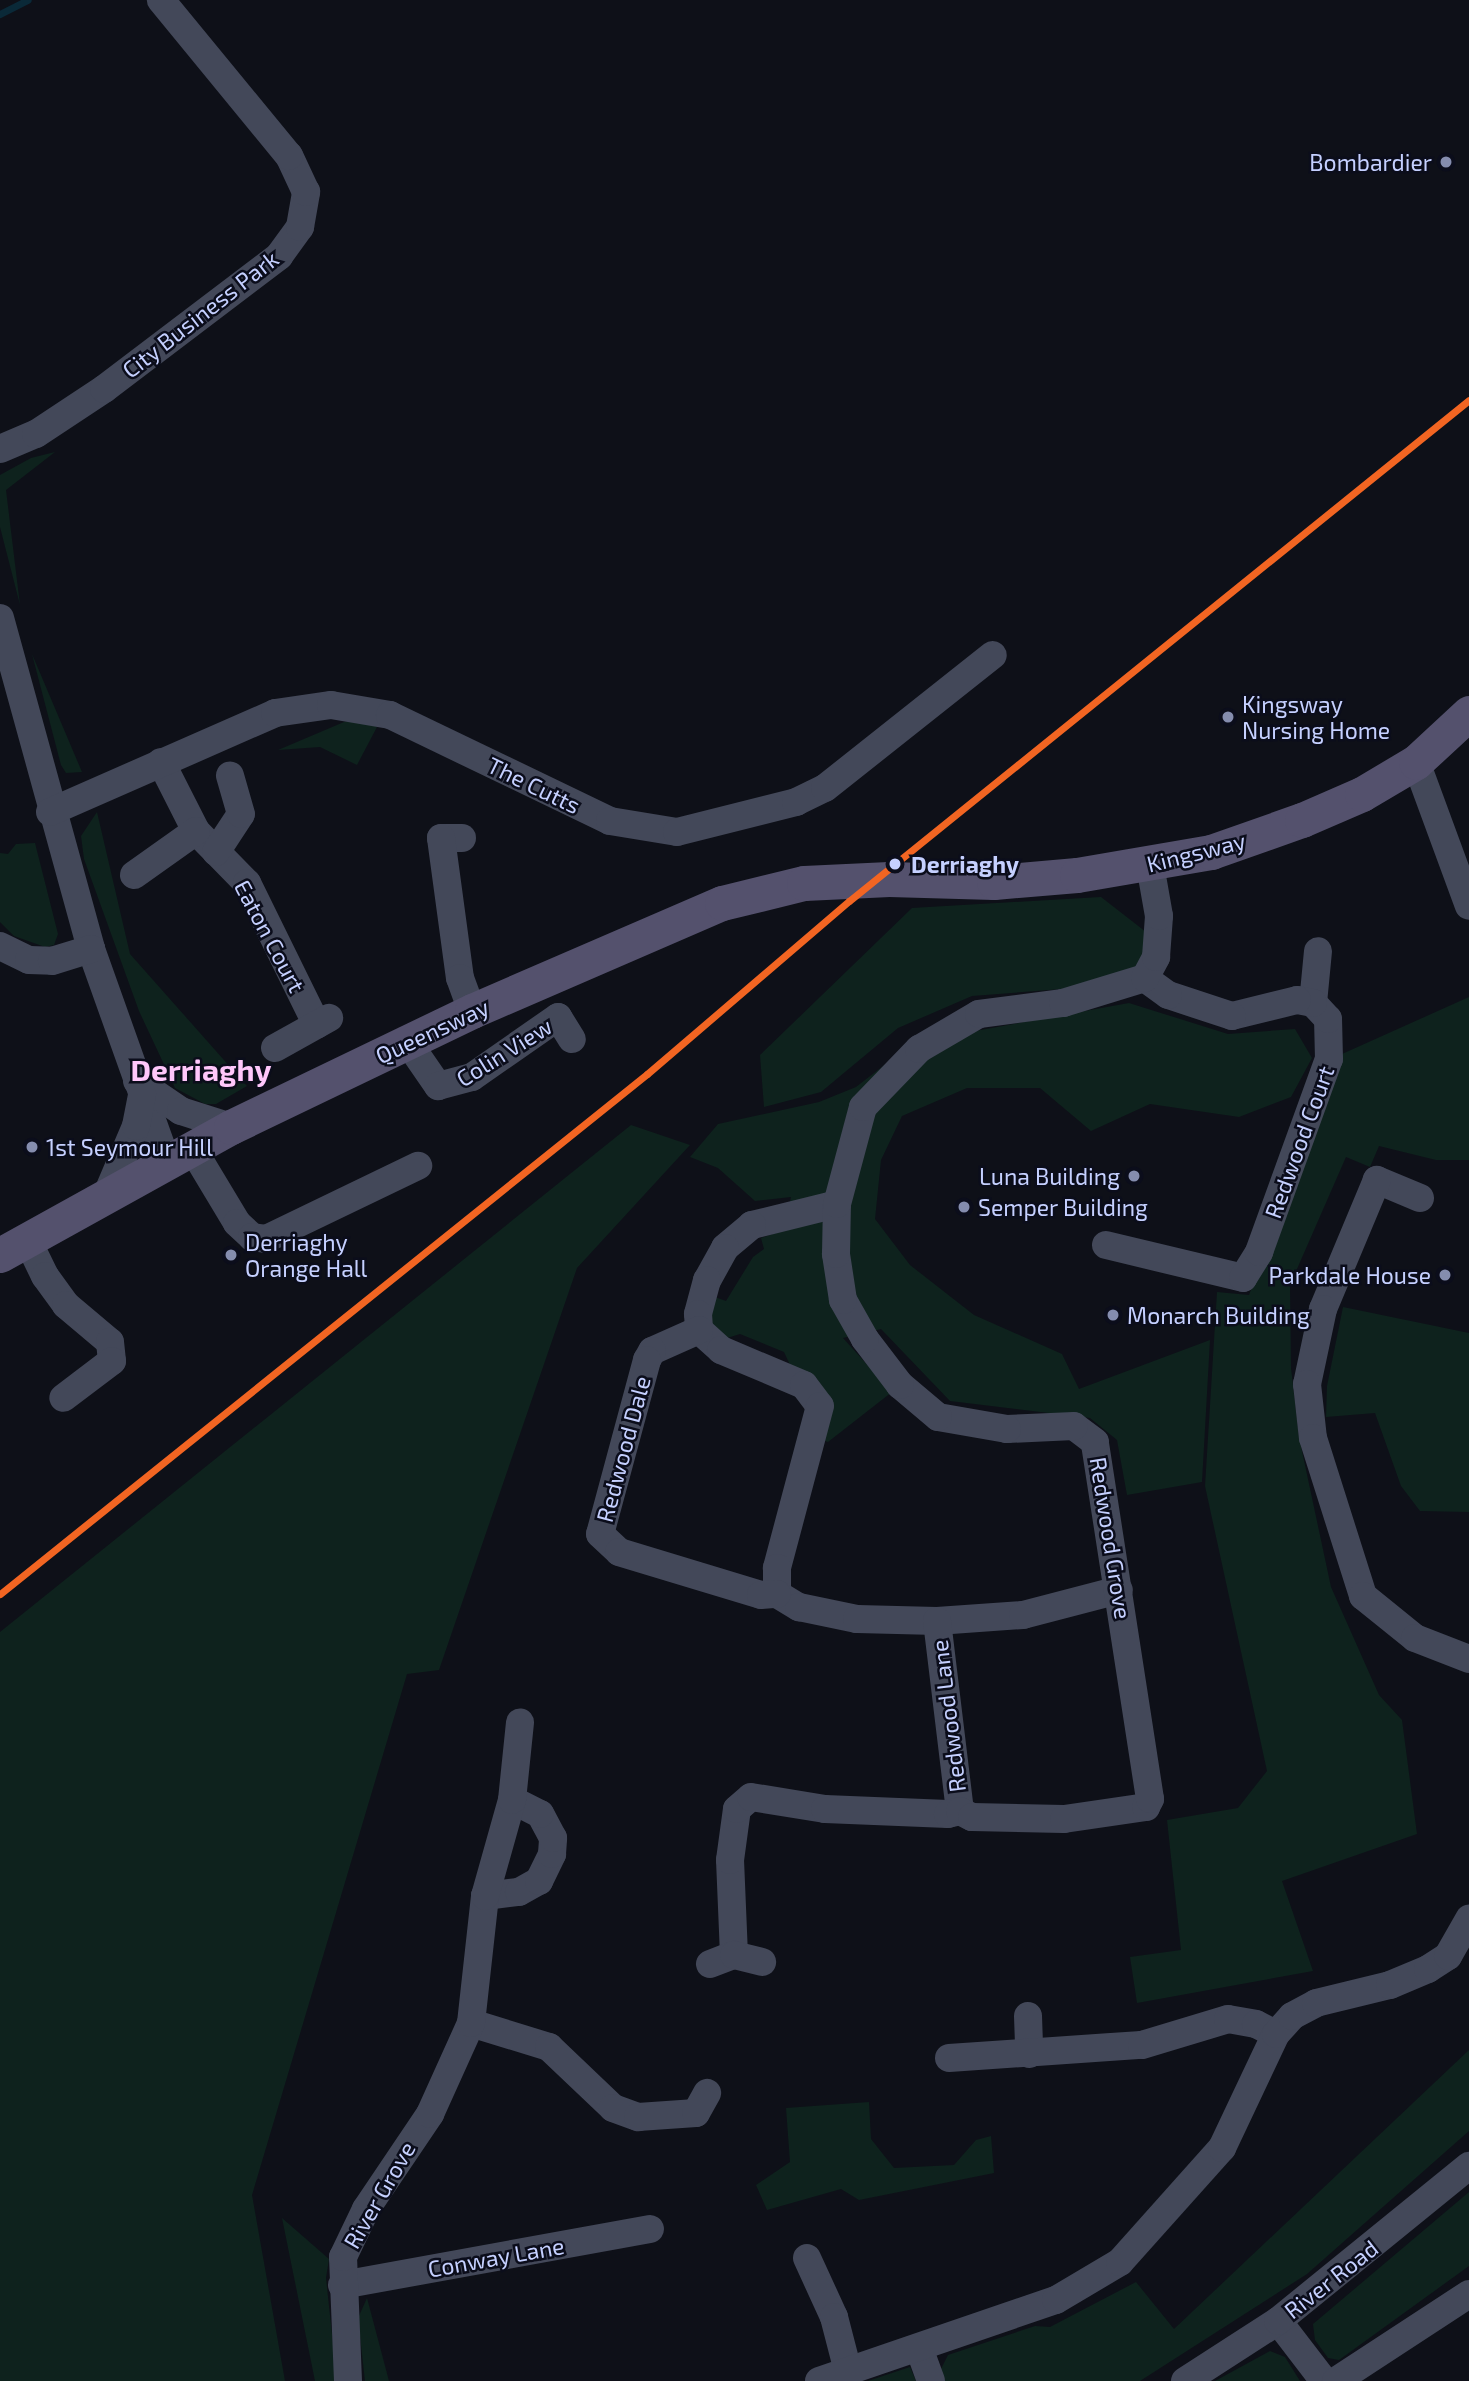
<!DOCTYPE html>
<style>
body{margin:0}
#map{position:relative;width:1469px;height:2381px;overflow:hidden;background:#0e1018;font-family:"Exo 2",sans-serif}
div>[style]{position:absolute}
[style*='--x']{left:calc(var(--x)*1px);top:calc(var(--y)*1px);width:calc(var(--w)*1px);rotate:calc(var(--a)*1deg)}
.green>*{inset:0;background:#0e221d}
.stream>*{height:7px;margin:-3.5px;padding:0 3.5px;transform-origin:3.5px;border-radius:3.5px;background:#0a2938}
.minor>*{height:28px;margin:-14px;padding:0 14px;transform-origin:14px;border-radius:14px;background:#434859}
.major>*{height:35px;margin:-17.5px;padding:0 17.5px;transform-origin:17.5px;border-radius:17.5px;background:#54516d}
.rail-1>*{height:7px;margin:-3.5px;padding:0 3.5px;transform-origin:3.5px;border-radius:3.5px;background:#f26522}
.dots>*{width:19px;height:19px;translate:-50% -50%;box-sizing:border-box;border:4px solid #0b0d1b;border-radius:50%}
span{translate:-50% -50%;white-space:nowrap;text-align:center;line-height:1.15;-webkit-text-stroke:5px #0b0d1b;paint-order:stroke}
.poi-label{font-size:23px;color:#c5d0ff}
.right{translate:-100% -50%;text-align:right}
.left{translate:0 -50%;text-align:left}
.street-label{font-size:23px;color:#c5d0ff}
.stop-label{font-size:23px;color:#c5d0ff;font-weight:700}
.district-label{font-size:30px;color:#ffc7fb;font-weight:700}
</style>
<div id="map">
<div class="green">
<i style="clip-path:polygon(55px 452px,6px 490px,20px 605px,0 527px,0 475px,31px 458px)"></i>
<i style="clip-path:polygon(32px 654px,82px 772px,66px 773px,61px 765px)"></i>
<i style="clip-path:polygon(363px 720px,377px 727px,357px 765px,320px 747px,278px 750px,344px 722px)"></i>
<i style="clip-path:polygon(97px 812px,130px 954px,247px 1086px,216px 1104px,205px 1104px,175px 1088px,139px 1011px,84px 859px,81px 836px)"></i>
<i style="clip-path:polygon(35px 843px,58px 934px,54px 945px,45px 947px,14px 936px,0 922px,0 853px,8px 854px,16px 844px)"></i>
<i style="clip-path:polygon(1101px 897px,1146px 932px,1145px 961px,1137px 971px,1062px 989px,972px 996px,898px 1028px,821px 1092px,764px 1107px,760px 1055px,912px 908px)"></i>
<i style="clip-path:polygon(1469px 997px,1469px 1160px,1436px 1160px,1379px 1146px,1370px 1167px,1346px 1157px,1290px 1285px,1291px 1368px,1299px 1437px,1331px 1587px,1379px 1695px,1402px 1720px,1417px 1834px,1282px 1881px,1313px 1971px,1137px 2003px,1130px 1957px,1181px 1950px,1167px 1820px,1238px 1808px,1267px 1771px,1205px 1486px,1217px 1292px,1249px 1295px,1342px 1054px)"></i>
<i style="clip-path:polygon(1129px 1003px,1228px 1034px,1295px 1029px,1312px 1058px,1291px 1097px,1239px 1117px,1150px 1104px,1091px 1131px,1040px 1088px,967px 1088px,902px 1116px,881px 1160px,875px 1219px,910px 1265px,974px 1315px,1062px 1354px,1079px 1389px,1210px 1340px,1202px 1482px,1127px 1495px,1117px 1440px,1090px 1418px,950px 1401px,881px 1329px,843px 1338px,892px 1392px,828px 1442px,819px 1439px,826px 1400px,817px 1379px,791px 1367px,784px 1352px,740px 1334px,724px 1339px,711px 1329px,712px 1296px,726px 1301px,753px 1257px,764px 1249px,761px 1238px,784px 1230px,791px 1197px,755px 1201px,718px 1168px,690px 1157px,718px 1124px,819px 1102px,856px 1087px,914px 1042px)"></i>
<i style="clip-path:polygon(631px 1125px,690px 1145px,577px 1268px,439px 1670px,407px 1674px,252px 2195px,285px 2381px,0 2381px,0 1632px)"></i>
<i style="clip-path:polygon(1343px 1307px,1469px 1333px,1469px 1512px,1420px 1511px,1401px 1486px,1375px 1413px,1326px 1417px,1327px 1386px)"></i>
<i style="clip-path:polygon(1469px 2050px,1469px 2131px,1307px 2274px,1140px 2381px,942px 2381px,939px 2373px,948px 2355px,1035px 2326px,1050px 2327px,1136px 2282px,1174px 2329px)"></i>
<i style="clip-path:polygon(869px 2102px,871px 2139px,894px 2168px,954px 2165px,976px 2140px,991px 2136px,994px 2173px,859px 2200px,841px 2189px,767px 2210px,756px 2185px,790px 2162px,786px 2108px)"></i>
<i style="clip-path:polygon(1469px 2192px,1469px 2266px,1339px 2360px,1328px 2358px,1315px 2340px,1313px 2324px)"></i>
<i style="clip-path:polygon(282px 2218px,329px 2259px,326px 2278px,337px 2381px,315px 2381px)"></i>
<i style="clip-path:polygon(367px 2298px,389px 2381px,365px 2381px,358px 2318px)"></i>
<i style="clip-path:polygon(1270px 2351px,1285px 2357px,1300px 2381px,1215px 2381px)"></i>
<i style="clip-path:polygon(910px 2367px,916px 2381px,868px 2381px)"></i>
</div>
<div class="stream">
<i style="--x:0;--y:14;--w:31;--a:-27"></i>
</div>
<div class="minor">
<i style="--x:0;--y:449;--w:39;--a:-23"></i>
<i style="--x:36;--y:434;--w:82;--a:-33.5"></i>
<i style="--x:104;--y:389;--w:220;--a:-37.2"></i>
<i style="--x:279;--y:256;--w:36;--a:-54"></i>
<i style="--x:300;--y:227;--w:36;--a:-80"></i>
<i style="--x:306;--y:192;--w:40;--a:-115"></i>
<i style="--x:289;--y:156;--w:202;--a:-129.4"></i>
<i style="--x:0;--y:618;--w:343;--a:74.6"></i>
<i style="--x:91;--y:949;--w:226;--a:70.4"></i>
<i style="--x:161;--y:762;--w:77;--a:63.1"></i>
<i style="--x:196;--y:831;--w:73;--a:45.6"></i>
<i style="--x:247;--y:883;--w:158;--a:63.8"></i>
<i style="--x:1416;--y:762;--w:153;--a:69.8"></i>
<i style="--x:50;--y:812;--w:246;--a:-23.7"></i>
<i style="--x:275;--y:713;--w:57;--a:-8.1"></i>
<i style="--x:331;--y:705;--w:60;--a:9.6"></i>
<i style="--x:390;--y:715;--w:244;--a:25.7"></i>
<i style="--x:610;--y:821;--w:68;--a:9.3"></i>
<i style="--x:677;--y:832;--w:123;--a:-14.1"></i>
<i style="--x:796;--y:802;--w:32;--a:-26"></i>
<i style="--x:825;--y:788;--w:214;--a:-38.4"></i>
<i style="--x:462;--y:838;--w:21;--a:180"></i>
<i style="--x:441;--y:838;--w:141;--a:82.3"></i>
<i style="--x:460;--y:978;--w:35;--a:70"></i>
<i style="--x:216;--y:852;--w:45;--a:-56.7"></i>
<i style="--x:241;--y:814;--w:40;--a:-106"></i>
<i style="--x:134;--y:875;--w:76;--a:-35.4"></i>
<i style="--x:0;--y:946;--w:32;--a:26"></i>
<i style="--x:29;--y:960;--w:23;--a:2"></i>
<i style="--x:52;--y:961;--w:41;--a:-17.1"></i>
<i style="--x:1313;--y:1003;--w:52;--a:-84.5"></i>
<i style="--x:407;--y:1041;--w:55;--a:55.4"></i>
<i style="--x:438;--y:1086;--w:35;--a:-15"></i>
<i style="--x:472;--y:1077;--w:105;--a:-34.9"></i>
<i style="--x:558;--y:1017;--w:26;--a:58"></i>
<i style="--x:275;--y:1048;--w:62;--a:-29.1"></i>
<i style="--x:137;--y:1081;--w:53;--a:34.3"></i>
<i style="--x:181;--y:1111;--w:52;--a:17.7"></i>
<i style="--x:192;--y:1148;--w:87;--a:59"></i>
<i style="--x:237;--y:1223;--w:21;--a:43"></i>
<i style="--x:252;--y:1237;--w:14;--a:8"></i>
<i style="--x:266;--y:1239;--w:169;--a:-25.7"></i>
<i style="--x:108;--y:1192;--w:72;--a:-67"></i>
<i style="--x:136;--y:1126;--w:32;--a:-79"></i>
<i style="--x:1420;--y:1198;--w:47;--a:-157.3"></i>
<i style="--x:1377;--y:1180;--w:140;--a:112.7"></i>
<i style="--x:1323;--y:1309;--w:77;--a:102"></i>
<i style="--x:1307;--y:1384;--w:54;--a:83.7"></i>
<i style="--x:1313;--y:1438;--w:166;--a:72.4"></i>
<i style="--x:1363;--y:1596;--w:67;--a:38.9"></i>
<i style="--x:1415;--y:1638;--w:58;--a:21.3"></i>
<i style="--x:837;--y:1204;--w:88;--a:166.1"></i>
<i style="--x:752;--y:1225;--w:35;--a:140"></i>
<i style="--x:725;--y:1248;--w:37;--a:119"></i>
<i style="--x:707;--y:1280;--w:35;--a:105"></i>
<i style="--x:698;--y:1314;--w:16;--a:86"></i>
<i style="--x:699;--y:1330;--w:30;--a:42"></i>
<i style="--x:721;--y:1350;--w:90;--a:22.9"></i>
<i style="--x:804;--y:1385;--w:26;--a:53"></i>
<i style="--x:820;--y:1406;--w:168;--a:104.9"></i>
<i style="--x:777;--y:1568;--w:26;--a:90"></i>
<i style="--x:777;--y:1594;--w:26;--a:31"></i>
<i style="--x:799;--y:1607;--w:59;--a:11.7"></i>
<i style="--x:857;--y:1619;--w:80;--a:1.4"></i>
<i style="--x:937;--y:1621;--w:86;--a:-4"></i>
<i style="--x:1023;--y:1615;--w:99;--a:-14.6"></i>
<i style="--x:27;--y:1239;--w:41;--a:64.1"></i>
<i style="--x:45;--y:1276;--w:36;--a:54"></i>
<i style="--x:66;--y:1305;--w:57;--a:40.1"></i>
<i style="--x:110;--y:1342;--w:19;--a:84"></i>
<i style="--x:112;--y:1361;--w:61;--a:142.9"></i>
<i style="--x:1106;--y:1245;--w:141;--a:13.5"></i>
<i style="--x:1243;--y:1278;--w:31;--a:-58"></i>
<i style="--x:1259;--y:1252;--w:205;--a:-70.1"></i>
<i style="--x:1329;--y:1059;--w:40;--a:-91.4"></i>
<i style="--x:1328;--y:1019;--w:22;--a:-133"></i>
<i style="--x:1313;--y:1003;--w:16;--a:-169"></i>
<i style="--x:1297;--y:1000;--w:67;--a:166.2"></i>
<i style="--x:1232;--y:1016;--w:67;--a:-161.8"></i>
<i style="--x:1168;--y:995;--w:29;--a:-144"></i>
<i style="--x:699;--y:1330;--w:51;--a:155.9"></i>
<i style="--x:652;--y:1351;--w:10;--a:119"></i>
<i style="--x:647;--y:1360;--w:180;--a:105.1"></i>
<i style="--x:600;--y:1534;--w:26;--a:43"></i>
<i style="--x:619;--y:1552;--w:148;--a:16.8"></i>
<i style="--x:761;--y:1595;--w:16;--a:-4"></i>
<i style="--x:937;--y:1621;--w:191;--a:83.1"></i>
<i style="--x:485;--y:1896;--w:34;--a:-7"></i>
<i style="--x:519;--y:1892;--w:23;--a:-29"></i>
<i style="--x:539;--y:1881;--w:30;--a:-64"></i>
<i style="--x:552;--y:1854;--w:16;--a:-86"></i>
<i style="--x:553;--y:1838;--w:27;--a:-118"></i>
<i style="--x:540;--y:1814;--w:31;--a:-153"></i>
<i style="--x:734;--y:1955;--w:95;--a:-92.4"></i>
<i style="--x:730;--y:1860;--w:51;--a:-82.2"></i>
<i style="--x:737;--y:1809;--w:18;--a:-41"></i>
<i style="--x:751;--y:1797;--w:75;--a:9.2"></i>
<i style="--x:825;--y:1809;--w:123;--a:2.3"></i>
<i style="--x:948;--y:1814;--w:12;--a:-14"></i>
<i style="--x:960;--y:1811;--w:13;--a:27"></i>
<i style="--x:972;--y:1817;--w:92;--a:1.2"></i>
<i style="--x:1064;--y:1819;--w:83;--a:-8.3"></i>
<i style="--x:1146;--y:1807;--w:9;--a:-63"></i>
<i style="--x:1150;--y:1799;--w:361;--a:-98.8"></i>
<i style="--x:1095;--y:1442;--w:26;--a:-143"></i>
<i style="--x:1074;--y:1426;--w:67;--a:177.4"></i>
<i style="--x:1007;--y:1429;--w:70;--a:-170.1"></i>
<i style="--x:938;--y:1417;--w:50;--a:-139.9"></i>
<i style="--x:900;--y:1385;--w:58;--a:-127.3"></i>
<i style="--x:865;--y:1339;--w:45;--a:-119.4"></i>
<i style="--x:843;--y:1300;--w:47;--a:-98.7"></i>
<i style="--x:836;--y:1254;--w:50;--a:-88.9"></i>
<i style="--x:837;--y:1204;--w:100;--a:-75"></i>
<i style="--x:863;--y:1107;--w:81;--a:-46"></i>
<i style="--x:919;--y:1049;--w:69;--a:-30.3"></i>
<i style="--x:979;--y:1014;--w:85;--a:-7.5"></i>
<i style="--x:1063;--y:1003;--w:86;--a:-17"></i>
<i style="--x:1145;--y:978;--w:24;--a:-62"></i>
<i style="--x:1156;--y:957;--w:41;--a:-85.8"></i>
<i style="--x:1159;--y:916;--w:52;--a:-100"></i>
<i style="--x:710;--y:1964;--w:26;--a:-21"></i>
<i style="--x:734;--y:1955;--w:29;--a:14"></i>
<i style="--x:1028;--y:2016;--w:38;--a:88"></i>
<i style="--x:471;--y:2023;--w:82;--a:17.1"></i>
<i style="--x:549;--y:2047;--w:88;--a:43.6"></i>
<i style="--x:613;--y:2108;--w:27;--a:20"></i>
<i style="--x:638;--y:2117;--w:58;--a:-3.9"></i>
<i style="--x:696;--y:2113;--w:23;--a:-61"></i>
<i style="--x:949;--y:2058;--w:193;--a:-3.9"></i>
<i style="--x:1142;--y:2045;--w:90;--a:-16.8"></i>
<i style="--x:1228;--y:2019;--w:28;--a:10"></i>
<i style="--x:1256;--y:2024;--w:22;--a:27"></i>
<i style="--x:807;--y:2258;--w:65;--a:65.4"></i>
<i style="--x:834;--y:2317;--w:56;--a:75.5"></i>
<i style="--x:342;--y:2285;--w:313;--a:-10.3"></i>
<i style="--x:1278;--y:2321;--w:76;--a:52.5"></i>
<i style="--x:919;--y:2348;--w:35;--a:70"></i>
<i style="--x:348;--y:2381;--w:124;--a:-92.3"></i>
<i style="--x:343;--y:2257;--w:53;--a:-64.4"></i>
<i style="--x:366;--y:2209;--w:115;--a:-56"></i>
<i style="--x:430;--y:2114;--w:100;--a:-65.7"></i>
<i style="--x:471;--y:2023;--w:128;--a:-83.7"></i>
<i style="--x:485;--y:1896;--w:100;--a:-74.3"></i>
<i style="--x:512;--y:1800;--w:78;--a:-84.1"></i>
<i style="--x:819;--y:2381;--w:250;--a:-18.9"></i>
<i style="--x:1056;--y:2300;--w:74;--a:-30.7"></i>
<i style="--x:1120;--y:2262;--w:153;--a:-48.2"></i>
<i style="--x:1222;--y:2148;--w:126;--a:-64.7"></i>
<i style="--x:1276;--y:2034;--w:24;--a:-48"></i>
<i style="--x:1292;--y:2016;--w:27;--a:-28"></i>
<i style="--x:1316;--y:2003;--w:76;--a:-13.7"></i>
<i style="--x:1390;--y:1985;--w:41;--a:-22.8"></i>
<i style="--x:1428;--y:1969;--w:24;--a:-33"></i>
<i style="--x:1448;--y:1956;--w:43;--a:-60.4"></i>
<i style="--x:1185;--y:2381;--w:111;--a:-32.8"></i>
<i style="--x:1278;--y:2321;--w:246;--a:-39.1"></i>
<i style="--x:1336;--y:2381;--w:159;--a:-33.2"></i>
</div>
<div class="major">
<i style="--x:0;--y:1255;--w:264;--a:-29"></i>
<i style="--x:231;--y:1127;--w:267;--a:-25.7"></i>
<i style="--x:472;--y:1011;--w:272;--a:-23.4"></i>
<i style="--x:722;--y:903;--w:84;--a:-13.7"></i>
<i style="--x:804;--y:883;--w:85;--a:-2.7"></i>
<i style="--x:889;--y:879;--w:105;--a:1.6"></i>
<i style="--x:994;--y:882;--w:83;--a:-4.8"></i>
<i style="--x:1077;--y:875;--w:136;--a:-9.7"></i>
<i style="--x:1211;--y:852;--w:96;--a:-19.4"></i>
<i style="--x:1302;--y:820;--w:65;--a:-23.4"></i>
<i style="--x:1362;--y:794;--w:63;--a:-30.7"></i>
<i style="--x:1416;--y:762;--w:72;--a:-42.8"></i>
</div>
<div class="rail-1">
<i style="--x:0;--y:1594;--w:830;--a:-38.79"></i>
<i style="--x:647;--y:1074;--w:266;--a:-40.6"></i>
<i style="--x:849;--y:901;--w:797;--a:-38.94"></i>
</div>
<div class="dots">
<i style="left:1446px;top:162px;background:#858dae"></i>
<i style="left:1228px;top:717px;background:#858dae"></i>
<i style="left:895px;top:864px;background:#c5d0ff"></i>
<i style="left:32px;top:1147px;background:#858dae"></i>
<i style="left:1134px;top:1176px;background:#858dae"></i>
<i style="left:964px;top:1207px;background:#858dae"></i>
<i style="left:231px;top:1255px;background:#858dae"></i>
<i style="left:1445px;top:1275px;background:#858dae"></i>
<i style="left:1113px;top:1315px;background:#858dae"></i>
</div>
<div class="poi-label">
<span class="right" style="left:1432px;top:162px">Bombardier</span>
<span class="left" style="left:1242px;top:717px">Kingsway<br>Nursing Home</span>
<span class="left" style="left:46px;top:1147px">1st Seymour Hill</span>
<span class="right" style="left:1120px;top:1176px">Luna Building</span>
<span class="left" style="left:978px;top:1207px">Semper Building</span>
<span class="left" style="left:245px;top:1255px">Derriaghy<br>Orange Hall</span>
<span class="right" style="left:1431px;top:1275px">Parkdale House</span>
<span class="left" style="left:1127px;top:1315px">Monarch Building</span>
</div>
<div class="street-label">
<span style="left:200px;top:314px;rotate:-38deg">City Business Park</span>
<span style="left:534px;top:785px;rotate:26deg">The Cutts</span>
<span style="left:1196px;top:852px;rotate:-14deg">Kingsway</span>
<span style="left:270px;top:936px;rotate:62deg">Eaton Court</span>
<span style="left:432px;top:1031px;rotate:-25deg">Queensway</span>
<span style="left:504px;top:1052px;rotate:-32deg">Colin View</span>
<span style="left:1299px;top:1142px;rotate:-70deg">Redwood Court</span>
<span style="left:623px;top:1449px;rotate:-75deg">Redwood Dale</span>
<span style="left:1111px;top:1538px;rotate:81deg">Redwood Grove</span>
<span style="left:948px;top:1716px;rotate:-97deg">Redwood Lane</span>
<span style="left:379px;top:2195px;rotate:-60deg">River Grove</span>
<span style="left:496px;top:2257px;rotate:-10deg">Conway Lane</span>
<span style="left:1331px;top:2279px;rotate:-38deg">River Road</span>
</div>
<div class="stop-label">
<span class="left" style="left:911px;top:864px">Derriaghy</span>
</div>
<div class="district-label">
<span style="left:201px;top:1069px">Derriaghy</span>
</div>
</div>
